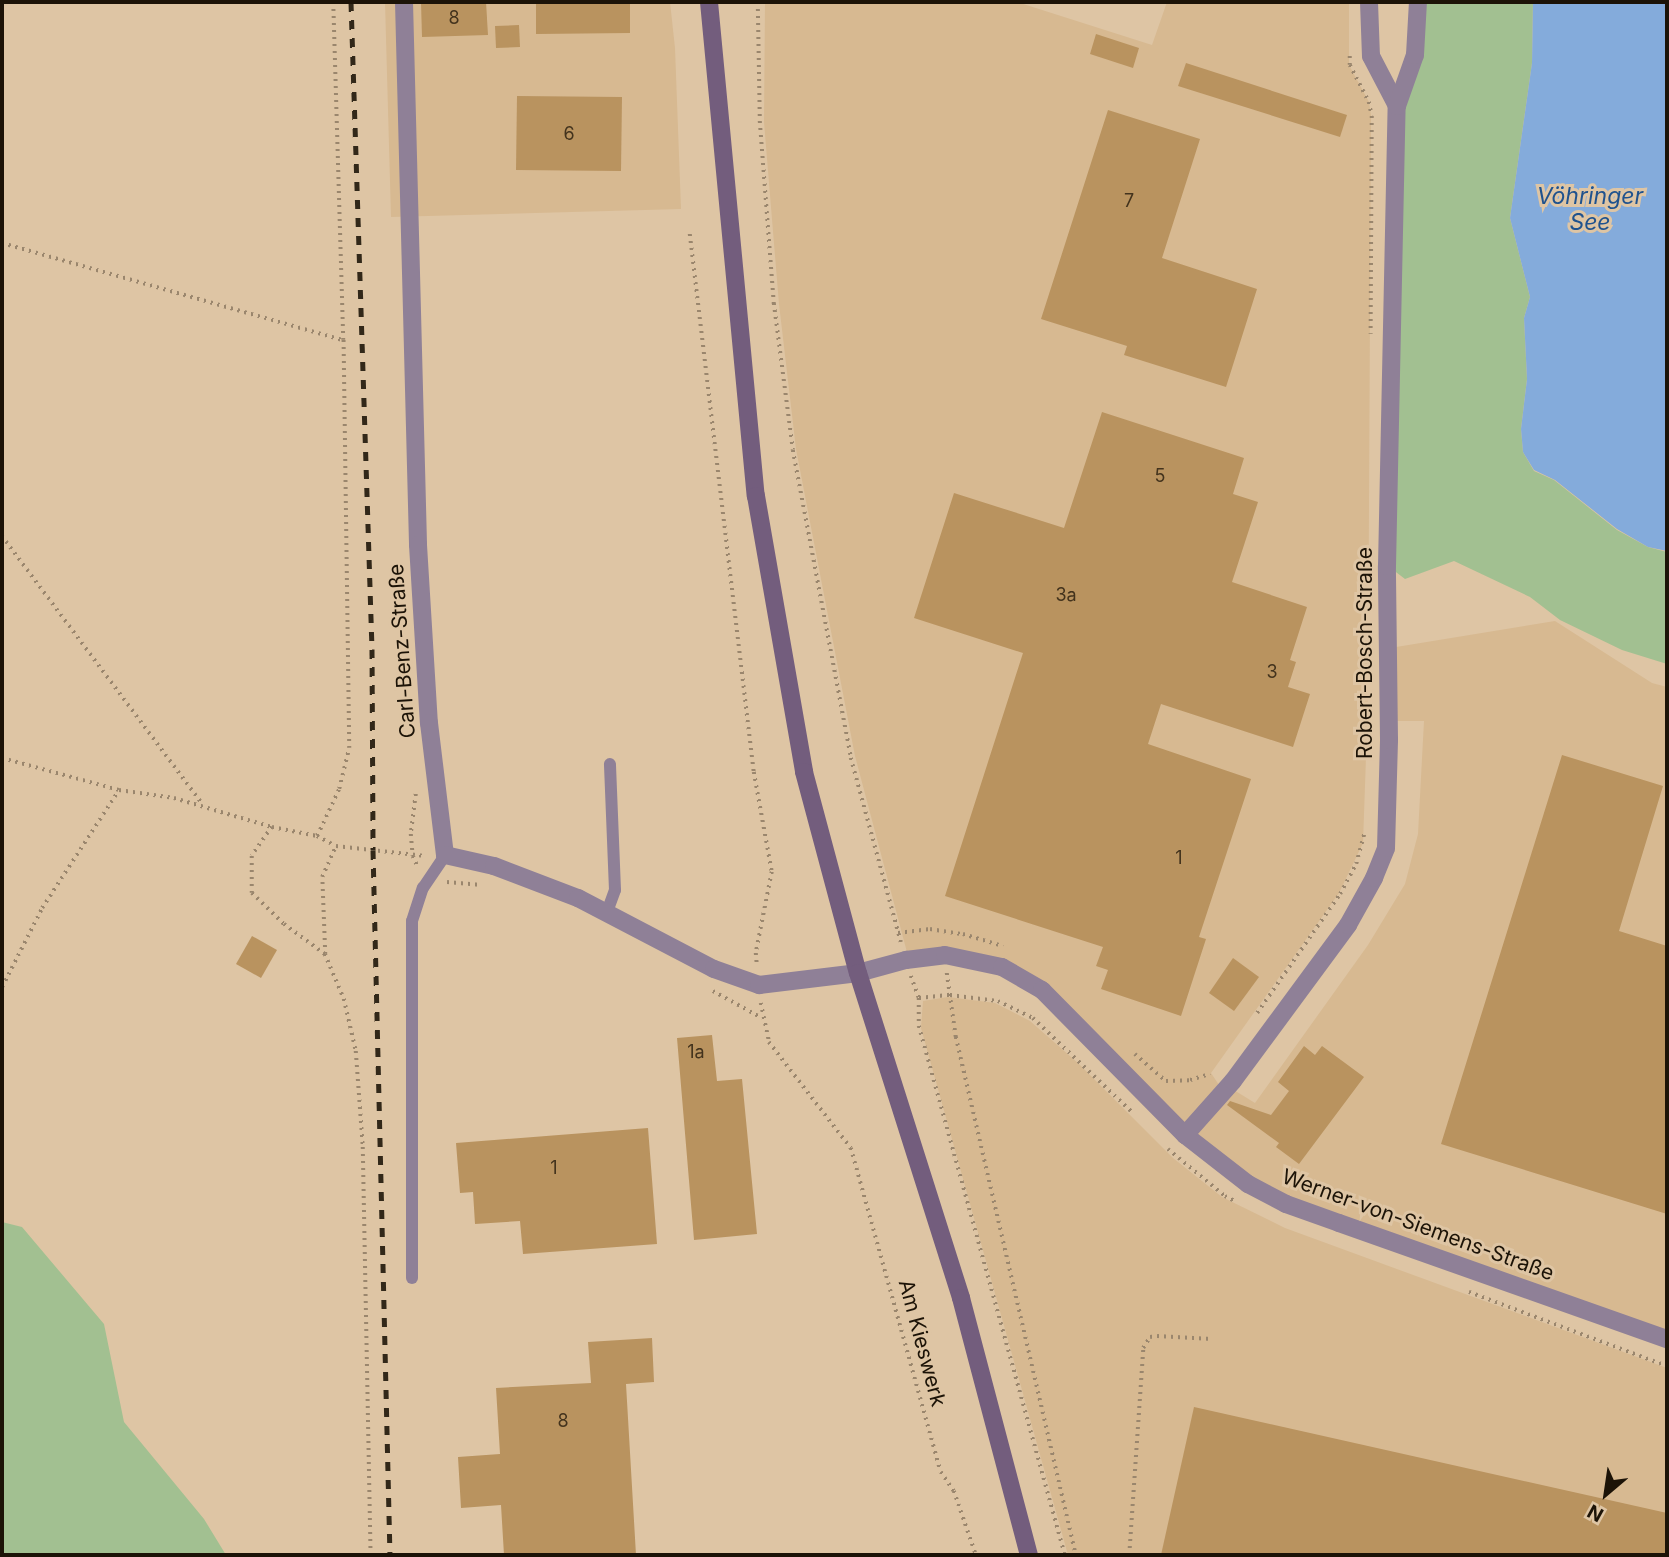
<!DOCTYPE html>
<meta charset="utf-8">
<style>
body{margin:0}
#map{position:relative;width:1669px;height:1557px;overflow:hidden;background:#dec5a4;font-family:Inter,sans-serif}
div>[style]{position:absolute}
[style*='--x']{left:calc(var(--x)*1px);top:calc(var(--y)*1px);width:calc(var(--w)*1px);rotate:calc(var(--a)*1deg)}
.built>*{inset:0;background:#d7b991}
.green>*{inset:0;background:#a2c091}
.water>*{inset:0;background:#84abdb}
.building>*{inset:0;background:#b9935f}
.path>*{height:3.5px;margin-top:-1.75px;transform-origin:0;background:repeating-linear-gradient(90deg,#9a866d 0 2px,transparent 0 7px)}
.lane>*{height:12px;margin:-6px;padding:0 6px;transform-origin:6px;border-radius:6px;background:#8f8097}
.street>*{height:18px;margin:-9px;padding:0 9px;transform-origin:9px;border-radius:9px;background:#8f8097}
.secondary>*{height:18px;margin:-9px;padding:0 9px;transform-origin:9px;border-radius:9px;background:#735d7d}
.rail>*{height:5px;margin-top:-2.5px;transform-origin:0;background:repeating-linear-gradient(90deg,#322819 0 9px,transparent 0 18px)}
span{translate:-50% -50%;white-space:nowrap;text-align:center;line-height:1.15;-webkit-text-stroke:6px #dec5a4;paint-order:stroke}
.number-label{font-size:18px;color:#43331d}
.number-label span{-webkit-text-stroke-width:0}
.street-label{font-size:21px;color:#1c1307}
.water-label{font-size:23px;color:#1f528e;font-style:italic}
.frame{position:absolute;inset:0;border:4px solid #1c1307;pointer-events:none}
.north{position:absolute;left:1571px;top:1459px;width:70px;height:70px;-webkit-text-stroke:5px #dec5a4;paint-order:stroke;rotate:209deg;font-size:19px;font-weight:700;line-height:28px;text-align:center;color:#1c1307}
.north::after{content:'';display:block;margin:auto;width:24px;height:32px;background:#1c1307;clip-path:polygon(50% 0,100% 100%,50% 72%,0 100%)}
</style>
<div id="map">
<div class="built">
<i style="clip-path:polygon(385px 2px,670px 2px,675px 48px,681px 209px,391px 217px)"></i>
<i style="clip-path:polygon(765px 2px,1017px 2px,1152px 45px,1167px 2px,1349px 2px,1349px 65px,1369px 102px,1371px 116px,1368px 700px,1363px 843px,1339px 893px,1211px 1073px,1223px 1091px,1186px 1134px,1002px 965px,908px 956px,855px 756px,796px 449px,779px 304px,764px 122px)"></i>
<i style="clip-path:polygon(1555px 621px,1652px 683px,1667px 687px,1667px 1338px,1286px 1203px,1186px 1135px,1229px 1087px,1255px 1103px,1368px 945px,1405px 884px,1418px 834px,1424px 721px,1391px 721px,1390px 648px)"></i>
<i style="clip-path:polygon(948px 997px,995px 1003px,1030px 1021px,1079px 1064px,1173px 1158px,1222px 1197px,1285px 1228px,1667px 1368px,1667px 1555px,1068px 1555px,921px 1028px,923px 1001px)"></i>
</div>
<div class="green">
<i style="clip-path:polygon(1419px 2px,1533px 2px,1532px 63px,1510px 218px,1530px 297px,1524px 318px,1527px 379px,1521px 429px,1523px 452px,1534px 471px,1554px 480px,1617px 530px,1648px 547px,1667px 552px,1667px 664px,1622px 650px,1560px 620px,1530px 597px,1454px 561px,1405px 579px,1388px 566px,1397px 105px)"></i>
<i style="clip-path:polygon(2px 1222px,22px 1227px,104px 1324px,124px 1422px,204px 1519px,226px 1555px,2px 1555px)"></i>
</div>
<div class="water">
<i style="clip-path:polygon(1533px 2px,1667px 2px,1667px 551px,1648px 547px,1617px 529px,1555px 480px,1534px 470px,1523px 452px,1521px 429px,1527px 379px,1524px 318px,1530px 297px,1510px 218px,1532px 63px)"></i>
</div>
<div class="building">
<i style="clip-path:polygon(421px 2px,486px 2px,488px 35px,422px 37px)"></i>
<i style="clip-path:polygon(536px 2px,630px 2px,630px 33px,536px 34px)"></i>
<i style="clip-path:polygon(519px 25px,520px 47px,496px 48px,495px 26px)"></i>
<i style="clip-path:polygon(1096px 34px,1139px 48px,1133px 68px,1090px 54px)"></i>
<i style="clip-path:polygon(1186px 63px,1347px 115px,1340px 137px,1178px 86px)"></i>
<i style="clip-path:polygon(517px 96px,622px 97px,621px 171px,516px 170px)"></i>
<i style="clip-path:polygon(1108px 110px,1200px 139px,1162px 258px,1257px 289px,1226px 387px,1124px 355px,1127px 346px,1041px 319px)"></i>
<i style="clip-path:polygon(1102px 412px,1244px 458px,1233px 494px,1258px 502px,1232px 582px,1307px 607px,1290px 660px,1296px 662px,1288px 687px,1310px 694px,1293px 747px,1161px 704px,1148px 744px,1251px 779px,1199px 937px,1206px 939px,1181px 1016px,1101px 989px,1108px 970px,1096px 966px,1103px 947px,945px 896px,1023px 653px,914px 618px,954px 493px,1064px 528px)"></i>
<i style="clip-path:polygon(1562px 755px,1663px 786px,1619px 931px,1667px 946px,1667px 1214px,1441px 1144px)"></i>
<i style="clip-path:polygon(252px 936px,277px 950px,261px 978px,236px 964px)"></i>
<i style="clip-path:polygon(1233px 958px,1259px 977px,1234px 1011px,1209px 993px)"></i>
<i style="clip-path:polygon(712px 1035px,717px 1081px,742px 1079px,757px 1234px,694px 1240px,677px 1038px)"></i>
<i style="clip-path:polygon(1304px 1046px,1315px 1055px,1322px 1046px,1364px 1077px,1299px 1164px,1276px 1147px,1279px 1143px,1227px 1105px,1230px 1101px,1271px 1115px,1289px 1091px,1278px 1082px)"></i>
<i style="clip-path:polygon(648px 1128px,657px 1244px,523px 1254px,520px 1221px,475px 1224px,473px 1192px,460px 1193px,456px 1143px)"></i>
<i style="clip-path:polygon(652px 1338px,654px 1382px,626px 1384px,636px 1555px,504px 1555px,501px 1505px,461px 1508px,458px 1457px,500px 1454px,496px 1388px,591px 1383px,588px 1342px)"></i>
<i style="clip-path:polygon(1194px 1407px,1667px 1513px,1667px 1555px,1161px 1555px)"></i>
</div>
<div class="path">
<i style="--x:758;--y:2;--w:119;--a:89"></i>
<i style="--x:760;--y:121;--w:183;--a:85.6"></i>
<i style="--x:774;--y:303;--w:148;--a:82.6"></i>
<i style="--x:793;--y:450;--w:313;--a:79.3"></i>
<i style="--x:851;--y:758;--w:191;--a:74.8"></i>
<i style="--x:1350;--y:56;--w:9;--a:90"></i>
<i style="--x:1350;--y:65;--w:42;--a:62.8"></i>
<i style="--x:1369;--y:102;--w:14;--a:78"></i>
<i style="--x:1372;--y:116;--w:218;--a:90.3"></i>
<i style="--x:690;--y:234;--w:542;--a:83.22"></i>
<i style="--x:754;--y:772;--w:102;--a:79.8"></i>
<i style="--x:772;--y:872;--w:83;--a:101.2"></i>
<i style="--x:756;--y:953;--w:11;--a:85"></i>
<i style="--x:2;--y:243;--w:355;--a:15.9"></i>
<i style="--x:2;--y:536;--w:336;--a:53.2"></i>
<i style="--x:2;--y:758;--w:121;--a:15.3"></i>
<i style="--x:119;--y:790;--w:56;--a:8.3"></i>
<i style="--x:174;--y:798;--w:102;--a:16.5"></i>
<i style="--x:272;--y:827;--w:46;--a:11.3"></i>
<i style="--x:317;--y:836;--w:21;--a:28"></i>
<i style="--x:336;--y:846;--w:90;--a:6.4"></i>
<i style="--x:416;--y:794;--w:40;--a:97.1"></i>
<i style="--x:411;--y:834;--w:22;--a:85"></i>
<i style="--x:413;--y:856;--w:10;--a:66"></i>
<i style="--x:272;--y:827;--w:35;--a:125"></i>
<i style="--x:252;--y:856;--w:37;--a:90"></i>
<i style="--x:252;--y:893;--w:45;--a:44.1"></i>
<i style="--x:284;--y:924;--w:51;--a:36.2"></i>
<i style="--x:325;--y:954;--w:49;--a:67.1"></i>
<i style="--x:344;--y:999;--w:53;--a:77"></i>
<i style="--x:356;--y:1051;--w:96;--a:85.8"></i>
<i style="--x:363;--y:1147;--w:408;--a:88.9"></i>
<i style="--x:317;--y:836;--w:52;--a:-64.9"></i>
<i style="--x:339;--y:789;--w:42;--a:-76.3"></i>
<i style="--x:349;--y:748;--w:408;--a:-90.8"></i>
<i style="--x:343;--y:340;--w:338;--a:-91.7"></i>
<i style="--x:447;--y:882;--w:35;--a:5"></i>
<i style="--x:898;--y:933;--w:32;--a:-7"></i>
<i style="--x:930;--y:929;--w:33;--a:9"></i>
<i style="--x:963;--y:934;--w:42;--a:16.7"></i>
<i style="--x:325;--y:954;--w:77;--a:-92.2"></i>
<i style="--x:322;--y:877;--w:34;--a:-66"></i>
<i style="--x:947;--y:973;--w:65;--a:82"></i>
<i style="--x:956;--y:1037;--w:532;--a:76.96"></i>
<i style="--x:911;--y:976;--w:23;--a:70"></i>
<i style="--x:919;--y:998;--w:28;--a:90"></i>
<i style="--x:919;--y:1026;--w:549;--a:74.57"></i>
<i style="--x:2;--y:987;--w:89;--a:-63.1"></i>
<i style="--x:42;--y:908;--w:141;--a:-56.9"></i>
<i style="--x:713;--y:991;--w:56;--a:28.9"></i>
<i style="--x:919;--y:998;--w:31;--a:-6"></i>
<i style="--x:950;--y:995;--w:48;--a:7.1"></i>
<i style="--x:998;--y:1001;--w:39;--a:26"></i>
<i style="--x:1033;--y:1018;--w:138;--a:43.5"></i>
<i style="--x:761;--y:1003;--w:40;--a:78"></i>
<i style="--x:769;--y:1042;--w:134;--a:52.3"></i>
<i style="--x:851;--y:1148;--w:336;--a:74.5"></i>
<i style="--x:941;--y:1472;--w:23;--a:56"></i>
<i style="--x:954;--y:1491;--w:68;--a:71"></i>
<i style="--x:1257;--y:1013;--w:145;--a:-55.1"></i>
<i style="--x:1340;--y:894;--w:34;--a:-62"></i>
<i style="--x:1356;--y:864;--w:34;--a:-75"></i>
<i style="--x:1135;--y:1054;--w:41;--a:41.1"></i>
<i style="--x:1166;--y:1081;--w:24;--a:-2"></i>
<i style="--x:1190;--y:1080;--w:21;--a:-17"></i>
<i style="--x:1168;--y:1149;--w:74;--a:39.5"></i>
<i style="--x:1225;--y:1196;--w:13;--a:27"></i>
<i style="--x:1469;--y:1292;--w:211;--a:20.5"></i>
<i style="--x:1129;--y:1555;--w:207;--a:-86.1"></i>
<i style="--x:1143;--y:1348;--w:13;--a:-58"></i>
<i style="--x:1150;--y:1337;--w:7;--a:-8"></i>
<i style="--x:1157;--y:1336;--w:55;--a:3.1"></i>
</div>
<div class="lane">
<i style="--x:607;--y:912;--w:23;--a:-70"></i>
<i style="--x:615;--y:890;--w:126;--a:-92.3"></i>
<i style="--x:412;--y:1278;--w:357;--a:-90"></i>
<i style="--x:412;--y:921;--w:35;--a:-72"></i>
<i style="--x:423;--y:888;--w:40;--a:-56"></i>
</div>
<div class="street">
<i style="--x:404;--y:2;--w:543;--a:88.52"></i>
<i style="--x:418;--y:545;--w:178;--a:86.5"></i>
<i style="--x:429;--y:723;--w:133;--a:83.1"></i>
<i style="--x:445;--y:855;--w:50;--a:12.7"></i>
<i style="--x:494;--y:866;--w:90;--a:20.9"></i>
<i style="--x:578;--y:898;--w:153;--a:27.6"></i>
<i style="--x:714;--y:969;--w:48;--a:19.6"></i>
<i style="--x:759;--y:985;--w:100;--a:-6.9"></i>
<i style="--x:858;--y:973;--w:50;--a:-15.2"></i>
<i style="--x:906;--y:960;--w:39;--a:-7"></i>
<i style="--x:945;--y:955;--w:58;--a:11.9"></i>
<i style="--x:1002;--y:967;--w:46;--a:29.9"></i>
<i style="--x:1042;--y:990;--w:204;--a:45.4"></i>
<i style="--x:1185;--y:1135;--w:80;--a:37.9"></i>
<i style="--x:1248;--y:1184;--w:43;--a:27.8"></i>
<i style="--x:1286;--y:1204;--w:56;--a:19.7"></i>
<i style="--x:1339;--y:1223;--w:348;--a:19.5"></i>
<i style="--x:1369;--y:2;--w:54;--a:87.9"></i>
<i style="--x:1371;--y:56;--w:56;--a:62.5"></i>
<i style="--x:1185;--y:1135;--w:72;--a:-48.4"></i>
<i style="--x:1233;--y:1081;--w:194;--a:-53.6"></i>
<i style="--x:1348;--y:925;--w:54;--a:-61"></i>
<i style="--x:1374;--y:878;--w:32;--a:-68"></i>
<i style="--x:1386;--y:848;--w:108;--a:-88.4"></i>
<i style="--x:1389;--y:740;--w:174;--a:-90.7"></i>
<i style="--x:1387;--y:566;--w:460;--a:-88.8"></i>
<i style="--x:1397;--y:106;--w:54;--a:-70.6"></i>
<i style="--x:1415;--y:55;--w:53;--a:-86.8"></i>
</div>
<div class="secondary">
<i style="--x:709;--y:2;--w:496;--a:84.6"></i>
<i style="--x:756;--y:496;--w:280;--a:80.1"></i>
<i style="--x:804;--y:772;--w:208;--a:75"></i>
<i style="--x:858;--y:973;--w:341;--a:72.4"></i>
<i style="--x:961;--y:1298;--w:266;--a:75.2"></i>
</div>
<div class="rail">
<i style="--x:351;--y:2;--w:647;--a:88.14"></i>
<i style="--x:372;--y:649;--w:201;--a:89.7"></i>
<i style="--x:373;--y:850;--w:705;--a:88.62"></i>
</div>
<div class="number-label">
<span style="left:454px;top:18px">8</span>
<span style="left:569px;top:134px">6</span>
<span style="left:1129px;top:201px">7</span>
<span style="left:1160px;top:476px">5</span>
<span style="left:1066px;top:595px">3a</span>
<span style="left:1272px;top:672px">3</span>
<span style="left:1179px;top:858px">1</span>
<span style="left:696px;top:1052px">1a</span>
<span style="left:554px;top:1168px">1</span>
<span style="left:563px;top:1421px">8</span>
</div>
<div class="street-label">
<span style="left:402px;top:651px;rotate:-94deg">Carl-Benz-Straße</span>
<span style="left:1365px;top:653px;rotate:-90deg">Robert-Bosch-Straße</span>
<span style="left:1418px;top:1225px;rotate:20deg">Werner-von-Siemens-Straße</span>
<span style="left:922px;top:1343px;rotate:75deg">Am Kieswerk</span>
</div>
<div class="water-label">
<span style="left:1590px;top:209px">Vöhringer<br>See</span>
</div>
<div class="frame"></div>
<div class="north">N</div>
</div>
